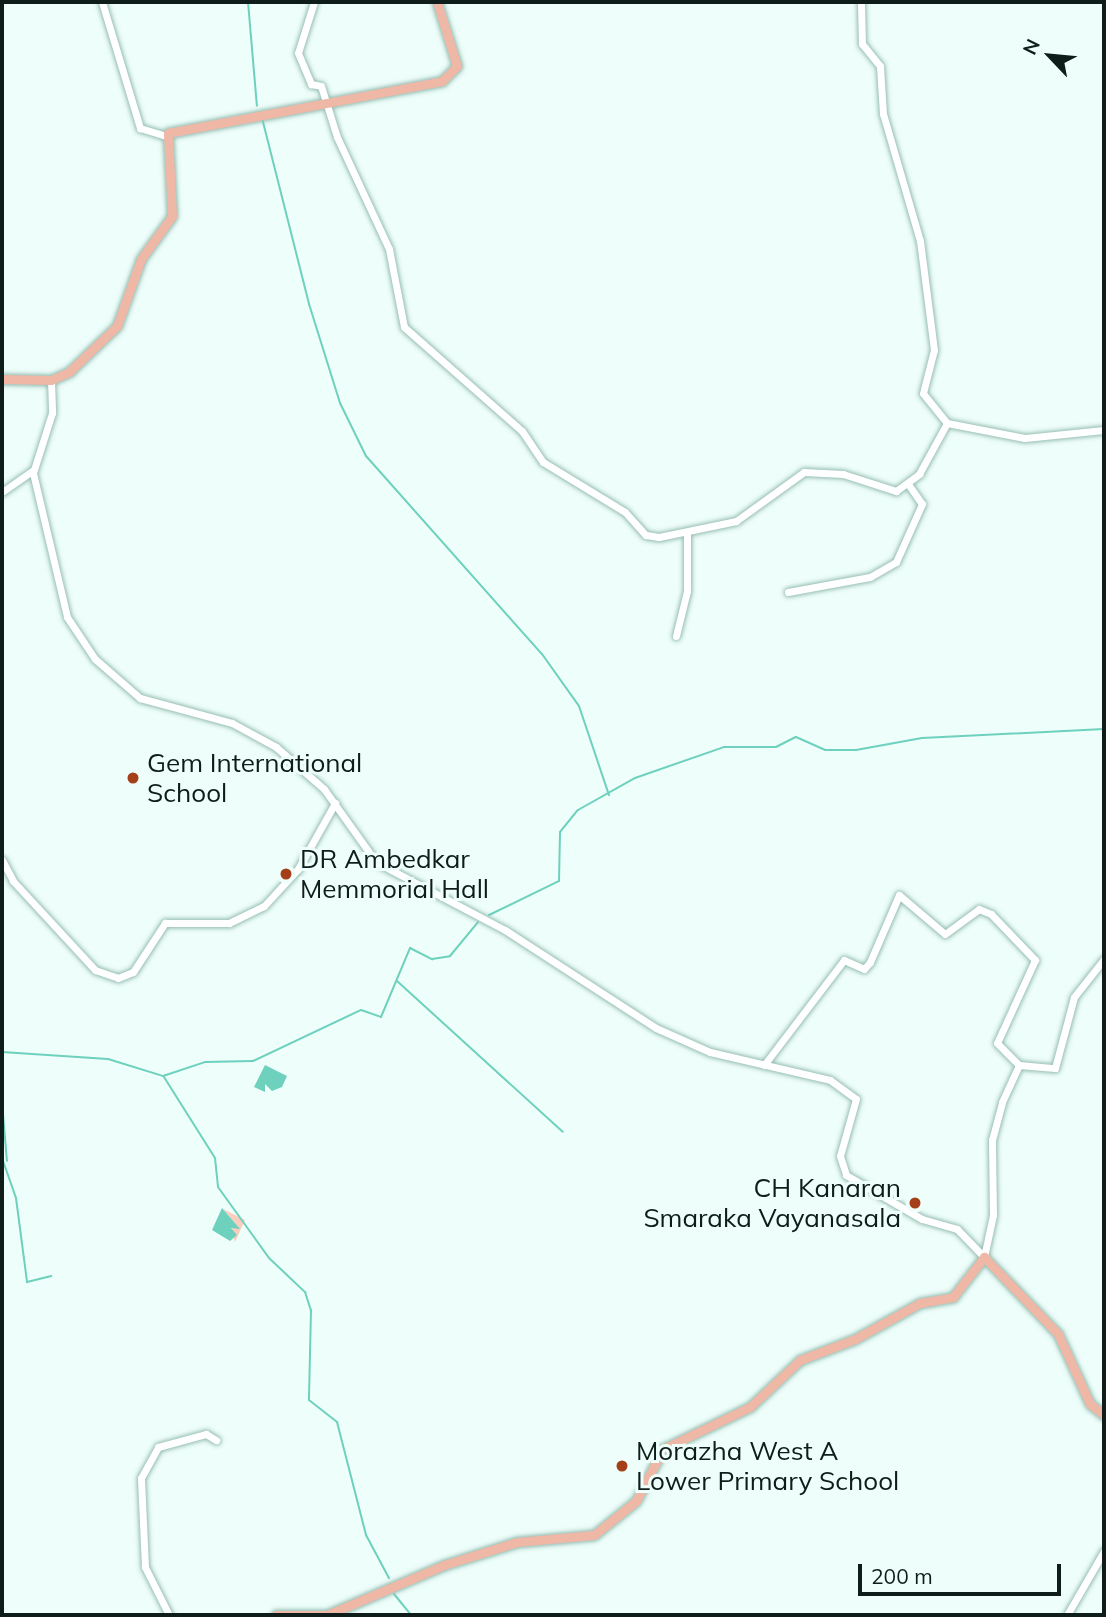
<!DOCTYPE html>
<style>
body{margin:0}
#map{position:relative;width:1106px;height:1617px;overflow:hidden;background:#eefefa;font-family:Mulish,sans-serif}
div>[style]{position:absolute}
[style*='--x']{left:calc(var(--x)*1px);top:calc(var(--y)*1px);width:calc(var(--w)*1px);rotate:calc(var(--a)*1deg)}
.green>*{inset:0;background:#fbcdbf}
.water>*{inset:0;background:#6dd1bd}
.stream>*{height:2px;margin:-1px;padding:0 1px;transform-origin:1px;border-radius:1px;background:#6dd1bd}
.roads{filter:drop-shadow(0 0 2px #97beb4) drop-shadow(0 0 2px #97beb4)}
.minor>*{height:7px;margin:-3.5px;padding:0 3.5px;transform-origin:3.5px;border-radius:3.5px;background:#fff}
.major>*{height:9px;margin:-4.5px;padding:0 4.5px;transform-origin:4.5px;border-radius:4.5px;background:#efb8a6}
.dots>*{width:19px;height:19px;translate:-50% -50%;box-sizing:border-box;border:4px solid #eefefa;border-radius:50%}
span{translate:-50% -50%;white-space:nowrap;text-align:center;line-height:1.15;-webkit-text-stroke:6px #eefefa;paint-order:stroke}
.poi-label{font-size:26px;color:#0e1d1a}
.left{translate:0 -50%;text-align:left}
.right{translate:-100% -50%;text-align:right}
.frame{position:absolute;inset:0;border:4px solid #0e1d1a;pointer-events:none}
.north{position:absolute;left:1015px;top:21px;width:70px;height:70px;-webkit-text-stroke:5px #eefefa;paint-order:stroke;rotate:296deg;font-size:19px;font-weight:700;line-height:28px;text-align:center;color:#0e1d1a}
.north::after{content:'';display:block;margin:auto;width:24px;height:32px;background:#0e1d1a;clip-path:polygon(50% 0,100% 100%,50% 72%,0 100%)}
.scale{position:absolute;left:858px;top:1564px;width:203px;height:32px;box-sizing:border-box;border:4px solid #0e1d1a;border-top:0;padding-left:9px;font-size:21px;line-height:24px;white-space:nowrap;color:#0e1d1a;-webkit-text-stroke:5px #eefefa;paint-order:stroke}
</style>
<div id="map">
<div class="green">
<i style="clip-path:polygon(223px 1209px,245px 1220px,235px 1242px,231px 1229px,238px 1227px)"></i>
</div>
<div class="water">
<i style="clip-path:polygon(265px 1065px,287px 1076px,282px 1087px,272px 1091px,265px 1084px,265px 1092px,254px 1087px)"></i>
<i style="clip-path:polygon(222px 1208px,240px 1229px,231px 1228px,237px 1235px,230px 1241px,212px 1230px)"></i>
</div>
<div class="stream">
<i style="--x:248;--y:2;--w:104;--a:85.1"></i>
<i style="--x:262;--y:118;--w:192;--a:75.8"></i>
<i style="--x:309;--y:304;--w:104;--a:72.6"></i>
<i style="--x:340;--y:403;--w:59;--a:63.9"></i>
<i style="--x:366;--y:456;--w:265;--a:48.4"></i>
<i style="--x:542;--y:654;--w:64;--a:54.6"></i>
<i style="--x:579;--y:706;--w:94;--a:71.4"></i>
<i style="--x:489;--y:915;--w:78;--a:-25.9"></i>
<i style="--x:559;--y:881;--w:49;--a:-88.8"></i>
<i style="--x:560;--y:832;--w:28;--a:-51"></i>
<i style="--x:578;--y:810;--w:65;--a:-29.3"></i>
<i style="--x:635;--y:778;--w:94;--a:-19.2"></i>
<i style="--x:724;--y:747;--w:52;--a:0"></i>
<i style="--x:776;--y:747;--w:22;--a:-27"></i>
<i style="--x:796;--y:737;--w:32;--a:24"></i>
<i style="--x:825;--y:750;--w:31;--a:0"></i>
<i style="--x:856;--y:750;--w:67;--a:-10.3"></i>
<i style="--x:922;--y:738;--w:182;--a:-2.8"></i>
<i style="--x:397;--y:981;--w:224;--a:42.3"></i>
<i style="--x:164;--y:1077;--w:96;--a:57.8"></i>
<i style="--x:215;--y:1158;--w:29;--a:84"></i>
<i style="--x:218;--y:1187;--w:87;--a:54.3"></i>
<i style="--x:269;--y:1258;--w:50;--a:43.4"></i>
<i style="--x:305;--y:1292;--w:19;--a:72"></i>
<i style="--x:311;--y:1310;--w:90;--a:91.3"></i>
<i style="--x:309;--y:1400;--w:36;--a:38"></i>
<i style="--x:337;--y:1422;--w:117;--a:75.6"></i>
<i style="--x:366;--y:1535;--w:49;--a:61.9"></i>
<i style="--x:2;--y:1093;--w:41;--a:-90"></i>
<i style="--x:2;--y:1052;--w:106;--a:3.8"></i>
<i style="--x:108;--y:1059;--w:58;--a:17.2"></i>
<i style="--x:163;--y:1076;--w:44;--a:-18.4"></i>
<i style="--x:205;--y:1062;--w:48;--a:-1.2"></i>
<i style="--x:253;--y:1061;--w:119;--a:-25.3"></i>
<i style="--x:361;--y:1010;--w:21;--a:19"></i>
<i style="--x:381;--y:1017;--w:75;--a:-67.2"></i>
<i style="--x:410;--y:948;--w:25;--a:27"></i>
<i style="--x:432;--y:959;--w:18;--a:-9"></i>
<i style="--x:450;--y:956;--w:44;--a:-50.5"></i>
<i style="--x:2;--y:1102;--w:59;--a:85.2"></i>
<i style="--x:2;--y:1158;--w:42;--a:70.7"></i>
<i style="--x:16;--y:1198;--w:85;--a:82.5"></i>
<i style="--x:27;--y:1282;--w:25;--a:-14"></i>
<i style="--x:394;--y:1594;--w:27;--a:51"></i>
</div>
<div class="roads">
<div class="minor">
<i style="--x:102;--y:2;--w:132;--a:73.2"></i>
<i style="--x:140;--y:128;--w:27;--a:17"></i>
<i style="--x:314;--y:2;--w:53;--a:107.4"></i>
<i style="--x:298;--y:53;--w:34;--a:67"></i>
<i style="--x:311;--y:84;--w:10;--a:11"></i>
<i style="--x:321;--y:86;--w:53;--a:72.6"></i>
<i style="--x:337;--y:137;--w:123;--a:65.1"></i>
<i style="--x:389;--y:249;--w:79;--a:79.1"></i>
<i style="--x:404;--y:327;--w:157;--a:41.4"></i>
<i style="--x:522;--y:431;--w:37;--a:56"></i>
<i style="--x:543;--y:462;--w:96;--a:31.4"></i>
<i style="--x:625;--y:512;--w:31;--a:48"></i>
<i style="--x:646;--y:535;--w:13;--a:9"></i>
<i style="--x:659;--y:537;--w:79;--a:-11.7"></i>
<i style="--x:736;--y:521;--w:84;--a:-35.8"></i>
<i style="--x:804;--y:472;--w:39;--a:3"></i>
<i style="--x:843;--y:474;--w:56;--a:17.8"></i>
<i style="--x:896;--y:491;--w:29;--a:-36"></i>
<i style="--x:919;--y:474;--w:58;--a:-61.2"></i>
<i style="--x:947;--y:423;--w:38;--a:-129"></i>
<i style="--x:923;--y:393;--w:44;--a:-75.7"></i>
<i style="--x:934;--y:350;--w:110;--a:-97.3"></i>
<i style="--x:920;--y:241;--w:132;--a:-106.2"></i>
<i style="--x:883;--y:114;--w:48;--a:-93.6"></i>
<i style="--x:880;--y:66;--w:28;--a:-129"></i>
<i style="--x:862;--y:44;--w:42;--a:-91.4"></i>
<i style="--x:51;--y:380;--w:33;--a:88"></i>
<i style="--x:52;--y:413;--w:63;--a:107.6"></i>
<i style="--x:33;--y:473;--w:148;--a:76.7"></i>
<i style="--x:67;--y:617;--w:50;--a:56.3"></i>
<i style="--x:95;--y:659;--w:60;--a:40.9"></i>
<i style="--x:140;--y:698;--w:95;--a:15.2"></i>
<i style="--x:232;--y:723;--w:50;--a:28.6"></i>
<i style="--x:276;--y:747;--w:64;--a:41.2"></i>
<i style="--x:324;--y:789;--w:90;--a:54.5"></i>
<i style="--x:376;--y:862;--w:146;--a:27.8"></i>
<i style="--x:505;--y:930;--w:180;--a:33"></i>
<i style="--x:656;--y:1028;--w:59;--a:24"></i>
<i style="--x:710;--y:1052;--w:123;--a:13.1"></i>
<i style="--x:830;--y:1080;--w:32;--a:36"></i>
<i style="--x:856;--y:1099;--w:59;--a:105.7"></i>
<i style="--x:840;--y:1156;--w:20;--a:72"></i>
<i style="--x:846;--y:1175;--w:88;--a:30.1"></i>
<i style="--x:922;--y:1219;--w:36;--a:16"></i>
<i style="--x:957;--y:1229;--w:39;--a:46"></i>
<i style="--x:984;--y:1257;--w:43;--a:-77.9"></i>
<i style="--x:993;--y:1215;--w:75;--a:-90.8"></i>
<i style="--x:992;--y:1140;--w:39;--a:-75"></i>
<i style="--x:1002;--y:1102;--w:41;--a:-65.3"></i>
<i style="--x:1019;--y:1065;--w:36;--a:5"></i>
<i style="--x:1055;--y:1068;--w:73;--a:-75"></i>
<i style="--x:1074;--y:997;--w:48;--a:-51.7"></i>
<i style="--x:947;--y:423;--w:79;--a:10.9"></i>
<i style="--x:1025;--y:438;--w:79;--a:-5.8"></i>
<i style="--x:2;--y:492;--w:39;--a:-35"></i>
<i style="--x:788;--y:592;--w:83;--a:-10.4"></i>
<i style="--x:870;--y:577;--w:30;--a:-30"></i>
<i style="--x:896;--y:562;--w:64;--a:-65.9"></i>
<i style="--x:922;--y:504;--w:24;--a:-125"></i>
<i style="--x:676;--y:636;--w:46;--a:-76.3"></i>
<i style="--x:687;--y:591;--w:59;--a:-90"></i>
<i style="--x:2;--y:860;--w:24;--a:62"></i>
<i style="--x:13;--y:881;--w:121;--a:47.3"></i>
<i style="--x:95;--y:970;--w:24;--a:19"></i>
<i style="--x:118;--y:978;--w:16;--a:-22"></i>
<i style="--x:133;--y:972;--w:59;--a:-56.9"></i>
<i style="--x:165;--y:923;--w:64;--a:0"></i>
<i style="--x:229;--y:923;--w:39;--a:-26"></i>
<i style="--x:264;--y:906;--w:50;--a:-47.4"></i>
<i style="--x:298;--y:869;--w:76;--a:-60.7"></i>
<i style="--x:764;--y:1065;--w:132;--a:-52.7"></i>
<i style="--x:844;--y:960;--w:22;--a:24"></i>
<i style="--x:864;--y:969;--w:9;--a:-49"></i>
<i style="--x:870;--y:962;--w:73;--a:-66.6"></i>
<i style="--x:899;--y:895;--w:60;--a:40.3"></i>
<i style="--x:945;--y:934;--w:42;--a:-36.3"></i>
<i style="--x:979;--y:909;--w:13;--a:23"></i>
<i style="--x:991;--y:914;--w:64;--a:46.3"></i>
<i style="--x:1035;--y:960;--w:91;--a:114.6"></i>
<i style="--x:997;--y:1043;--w:31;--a:45"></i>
<i style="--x:169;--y:1615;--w:54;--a:-116.6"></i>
<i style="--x:145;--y:1567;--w:89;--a:-92.6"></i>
<i style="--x:141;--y:1478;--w:35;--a:-61"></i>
<i style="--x:158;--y:1447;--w:50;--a:-15.2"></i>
<i style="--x:206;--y:1434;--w:12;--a:31"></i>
<i style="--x:1067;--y:1615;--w:74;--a:-60"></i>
</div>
<div class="major">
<i style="--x:2;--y:379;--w:49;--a:1.2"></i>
<i style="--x:51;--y:380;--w:20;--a:-24"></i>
<i style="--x:69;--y:372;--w:66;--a:-43.8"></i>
<i style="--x:117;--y:326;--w:71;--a:-70.3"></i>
<i style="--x:141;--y:259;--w:53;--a:-54.2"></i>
<i style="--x:172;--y:216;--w:83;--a:-92.8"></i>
<i style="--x:168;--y:133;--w:279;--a:-10.7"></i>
<i style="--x:442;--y:81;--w:21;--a:-45"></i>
<i style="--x:457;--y:66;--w:67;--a:-107.4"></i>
<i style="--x:276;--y:1615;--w:51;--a:0"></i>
<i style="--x:327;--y:1615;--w:127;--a:-23.1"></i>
<i style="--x:444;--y:1565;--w:77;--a:-17.5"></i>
<i style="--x:517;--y:1542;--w:77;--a:-5.2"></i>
<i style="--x:594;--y:1535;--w:54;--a:-39"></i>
<i style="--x:636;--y:1501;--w:59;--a:-62.6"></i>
<i style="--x:663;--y:1449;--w:97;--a:-25.8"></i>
<i style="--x:750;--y:1407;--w:69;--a:-43.2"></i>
<i style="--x:800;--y:1360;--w:59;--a:-20.9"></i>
<i style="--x:855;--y:1339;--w:74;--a:-29"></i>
<i style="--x:920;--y:1303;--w:34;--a:-10"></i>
<i style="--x:953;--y:1297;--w:51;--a:-52.2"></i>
<i style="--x:984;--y:1257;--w:107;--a:46.1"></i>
<i style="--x:1058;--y:1334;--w:77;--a:65.4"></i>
<i style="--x:1090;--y:1404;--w:18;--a:38"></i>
</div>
</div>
<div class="dots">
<i style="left:133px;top:778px;background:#a53f19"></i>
<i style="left:286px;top:874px;background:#a53f19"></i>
<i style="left:915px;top:1203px;background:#a53f19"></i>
<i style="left:622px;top:1466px;background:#a53f19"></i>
</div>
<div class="poi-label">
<span class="left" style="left:147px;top:778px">Gem International<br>School</span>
<span class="left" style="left:300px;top:874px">DR Ambedkar<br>Memmorial Hall</span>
<span class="right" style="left:901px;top:1203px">CH Kanaran<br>Smaraka Vayanasala</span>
<span class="left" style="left:636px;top:1466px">Morazha West A<br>Lower Primary School</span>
</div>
<div class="frame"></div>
<div class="north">N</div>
<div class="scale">200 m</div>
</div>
